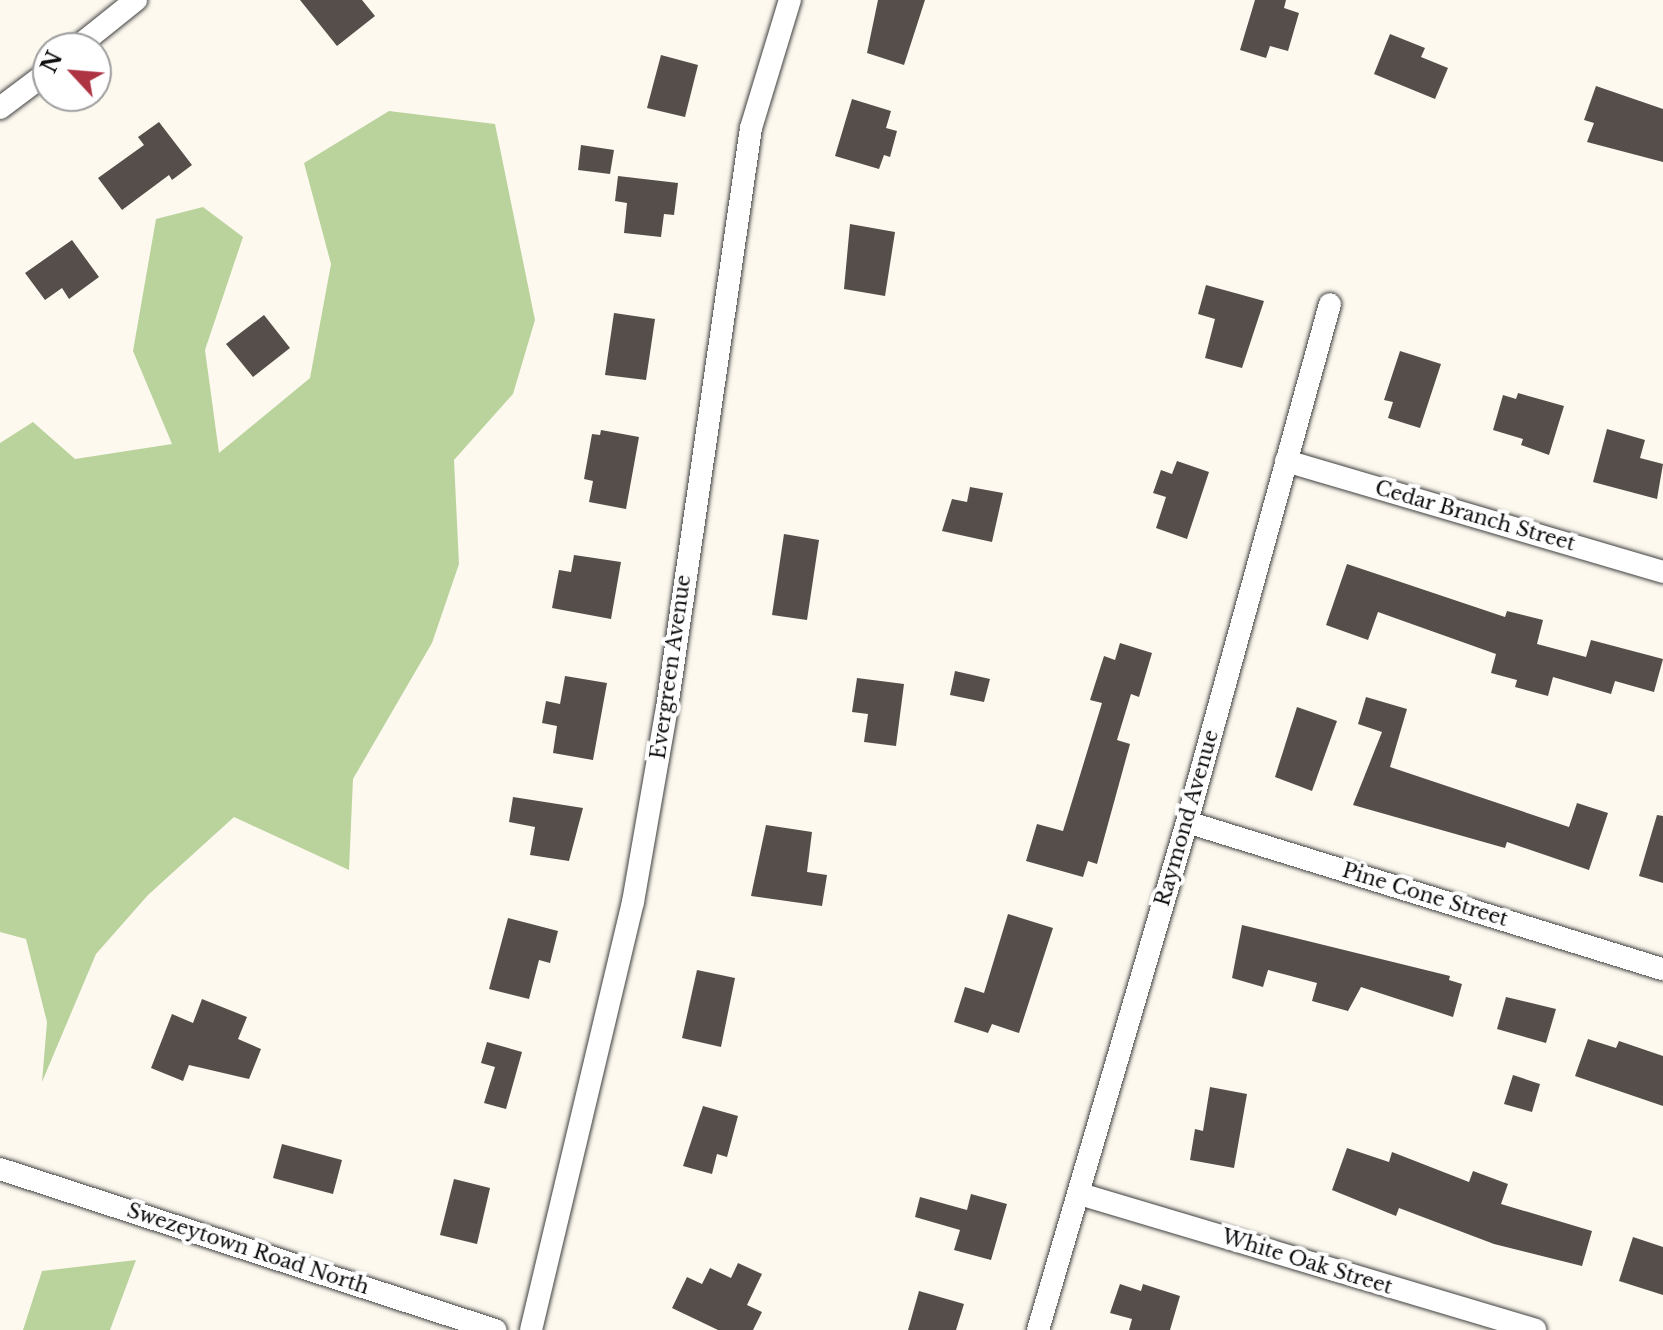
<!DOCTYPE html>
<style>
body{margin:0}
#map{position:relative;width:1663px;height:1330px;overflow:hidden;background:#fdf9ef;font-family:"Libre Baskerville",serif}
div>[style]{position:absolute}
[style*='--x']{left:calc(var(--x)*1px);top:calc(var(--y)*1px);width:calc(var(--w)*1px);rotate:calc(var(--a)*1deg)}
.forest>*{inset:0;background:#bad39d}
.building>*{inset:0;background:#554e4b}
.roads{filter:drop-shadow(0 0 2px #404040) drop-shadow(0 0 2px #404040)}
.street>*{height:22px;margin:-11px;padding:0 11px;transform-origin:11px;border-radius:11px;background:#fff}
span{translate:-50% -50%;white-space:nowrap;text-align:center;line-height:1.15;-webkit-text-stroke:8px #fff;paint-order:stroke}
.street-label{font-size:20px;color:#0d0d0d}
.north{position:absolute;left:32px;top:32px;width:80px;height:80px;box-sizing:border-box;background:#fff;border:2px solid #9e9e9e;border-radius:50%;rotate:296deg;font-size:22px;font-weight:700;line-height:32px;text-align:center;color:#0d0d0d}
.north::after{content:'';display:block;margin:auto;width:28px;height:36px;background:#ae3444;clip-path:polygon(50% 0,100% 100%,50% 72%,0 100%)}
</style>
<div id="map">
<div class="forest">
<i style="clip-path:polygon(389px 111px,495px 124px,535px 320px,513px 394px,454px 460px,459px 564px,432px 643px,353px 779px,349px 870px,234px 817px,148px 895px,96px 954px,42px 1082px,47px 1022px,26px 939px,0 932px,0 443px,33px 422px,75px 459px,172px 444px,133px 351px,156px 219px,203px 207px,243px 237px,205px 350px,219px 453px,310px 378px,331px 264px,304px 163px)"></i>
<i style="clip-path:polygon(136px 1260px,110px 1330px,23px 1330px,42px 1271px)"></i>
</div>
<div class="building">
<i style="clip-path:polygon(300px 0,362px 0,375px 16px,337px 46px)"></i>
<i style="clip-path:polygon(878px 0,925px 0,904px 65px,867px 53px)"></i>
<i style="clip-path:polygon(1255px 0,1286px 0,1284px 8px,1299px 13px,1288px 51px,1270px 46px,1266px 58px,1240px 50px)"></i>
<i style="clip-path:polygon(1390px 34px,1425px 48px,1421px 57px,1448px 68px,1435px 99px,1374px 74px)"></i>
<i style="clip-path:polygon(661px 55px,698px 65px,685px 117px,647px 108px)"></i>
<i style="clip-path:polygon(1596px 86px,1663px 109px,1663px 162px,1587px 142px,1594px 123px,1584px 120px)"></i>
<i style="clip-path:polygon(852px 99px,891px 111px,886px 128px,897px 131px,890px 157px,884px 155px,879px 169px,835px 156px)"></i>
<i style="clip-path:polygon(159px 122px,192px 165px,172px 180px,169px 175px,122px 210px,98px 178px,144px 145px,138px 137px)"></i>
<i style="clip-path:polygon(581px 145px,614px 150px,610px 174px,578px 170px)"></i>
<i style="clip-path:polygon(618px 176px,678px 183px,674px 215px,664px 214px,661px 237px,624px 233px,627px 203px,615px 201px)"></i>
<i style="clip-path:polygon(850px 224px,895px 232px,885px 296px,844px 289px)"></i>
<i style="clip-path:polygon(72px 240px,99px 277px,69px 299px,62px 288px,45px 300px,25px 273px)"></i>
<i style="clip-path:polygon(1206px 285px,1264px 301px,1242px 368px,1205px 358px,1215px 319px,1198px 314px)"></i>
<i style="clip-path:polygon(614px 313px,655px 319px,646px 380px,605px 375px)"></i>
<i style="clip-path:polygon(264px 315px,290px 348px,253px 377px,226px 344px)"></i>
<i style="clip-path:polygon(1400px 351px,1441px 364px,1420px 428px,1388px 418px,1393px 402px,1384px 400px)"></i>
<i style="clip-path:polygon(1518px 393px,1564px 406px,1549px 455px,1521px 445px,1523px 439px,1493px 430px,1503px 395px,1516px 399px)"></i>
<i style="clip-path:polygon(1607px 429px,1645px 440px,1640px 458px,1663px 464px,1657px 499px,1593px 482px)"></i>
<i style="clip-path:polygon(601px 430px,639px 437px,626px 509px,589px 502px,593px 481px,584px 479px,592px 434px,600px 435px)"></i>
<i style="clip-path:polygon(1177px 461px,1209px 472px,1187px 539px,1156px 528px,1166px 497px,1153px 493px,1161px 470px,1172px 474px)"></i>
<i style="clip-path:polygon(970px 487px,1003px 493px,992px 542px,942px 531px,952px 499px,967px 502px)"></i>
<i style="clip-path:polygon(784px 534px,819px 540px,807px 620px,772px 615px)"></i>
<i style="clip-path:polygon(574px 555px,621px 562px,611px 619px,552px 608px,559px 570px,571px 572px)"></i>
<i style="clip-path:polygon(1347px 564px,1505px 617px,1507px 611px,1543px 620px,1537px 644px,1586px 657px,1591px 640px,1663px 659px,1654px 692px,1615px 681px,1611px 694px,1553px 677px,1548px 696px,1515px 687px,1517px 680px,1491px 673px,1496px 654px,1378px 612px,1368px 640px,1326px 625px)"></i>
<i style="clip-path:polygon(1120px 643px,1152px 653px,1139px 697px,1131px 694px,1117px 740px,1130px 744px,1097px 864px,1088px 861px,1083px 877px,1026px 861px,1037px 824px,1063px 831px,1102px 703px,1090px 700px,1104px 656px,1115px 660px)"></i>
<i style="clip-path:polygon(955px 671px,990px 679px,984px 702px,950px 695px)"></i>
<i style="clip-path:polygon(565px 676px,607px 683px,593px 760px,553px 753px,557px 726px,542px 723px,546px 701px,560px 704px)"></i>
<i style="clip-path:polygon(857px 678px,904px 684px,896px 746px,864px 742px,868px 714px,852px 712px)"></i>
<i style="clip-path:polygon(1366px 697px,1407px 709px,1390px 767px,1569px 827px,1577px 803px,1608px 813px,1589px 870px,1507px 842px,1505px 848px,1353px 805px,1382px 732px,1358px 724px)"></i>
<i style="clip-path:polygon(1297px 707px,1337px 721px,1312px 791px,1275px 777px)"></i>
<i style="clip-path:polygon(513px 797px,583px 808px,569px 861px,530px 855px,535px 827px,509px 822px)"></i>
<i style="clip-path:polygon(1657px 815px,1663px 816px,1663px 883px,1639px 876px)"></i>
<i style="clip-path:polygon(766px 825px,812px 832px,807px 872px,827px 875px,822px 906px,751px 896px)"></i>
<i style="clip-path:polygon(1008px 914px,1053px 928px,1019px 1033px,992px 1024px,988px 1033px,954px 1022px,965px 987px,984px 993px)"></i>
<i style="clip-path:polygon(508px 918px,558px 931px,550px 963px,539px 960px,529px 999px,489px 989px)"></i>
<i style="clip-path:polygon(1242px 925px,1450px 976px,1449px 980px,1462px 984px,1453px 1017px,1361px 987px,1348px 1011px,1312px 1001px,1317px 983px,1268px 970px,1263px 987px,1232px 978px)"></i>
<i style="clip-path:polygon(697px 970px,735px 978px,721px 1047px,682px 1038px)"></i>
<i style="clip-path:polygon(1506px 997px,1556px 1009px,1546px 1043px,1497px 1029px)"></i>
<i style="clip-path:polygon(202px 999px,247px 1017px,238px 1039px,261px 1049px,249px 1079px,189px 1065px,183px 1081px,151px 1068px,172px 1014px,193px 1023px)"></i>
<i style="clip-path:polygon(1588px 1039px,1616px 1048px,1619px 1041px,1663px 1056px,1663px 1106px,1575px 1076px)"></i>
<i style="clip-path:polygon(487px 1042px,522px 1052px,506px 1109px,484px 1103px,495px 1067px,481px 1063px)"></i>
<i style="clip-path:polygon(1513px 1075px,1540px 1084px,1532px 1112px,1504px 1104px)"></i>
<i style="clip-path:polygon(1210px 1087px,1247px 1094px,1234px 1168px,1190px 1160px,1195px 1129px,1203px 1131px)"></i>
<i style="clip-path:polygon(703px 1106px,738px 1116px,727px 1157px,717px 1154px,712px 1174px,683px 1166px)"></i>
<i style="clip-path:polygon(282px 1144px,342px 1160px,333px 1194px,273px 1178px)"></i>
<i style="clip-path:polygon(1347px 1148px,1389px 1162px,1392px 1152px,1469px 1182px,1473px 1171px,1508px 1184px,1501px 1204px,1592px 1231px,1582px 1266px,1494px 1244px,1399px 1208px,1396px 1216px,1332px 1190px)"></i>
<i style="clip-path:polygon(454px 1179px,490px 1188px,477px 1244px,440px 1235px)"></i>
<i style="clip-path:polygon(971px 1194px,1007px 1204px,991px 1260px,954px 1250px,960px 1230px,915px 1217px,920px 1197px,967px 1210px)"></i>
<i style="clip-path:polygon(1633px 1237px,1663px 1247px,1663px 1295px,1619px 1281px)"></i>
<i style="clip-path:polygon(738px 1263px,762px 1274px,747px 1305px,762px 1312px,753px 1330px,718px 1330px,672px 1308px,687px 1277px,702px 1284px,710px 1268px,731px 1278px)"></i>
<i style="clip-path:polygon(1120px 1284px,1141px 1291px,1143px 1284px,1180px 1296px,1170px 1330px,1129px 1330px,1132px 1319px,1110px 1313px)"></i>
<i style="clip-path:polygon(919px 1291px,964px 1304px,956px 1330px,908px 1330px)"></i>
</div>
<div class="roads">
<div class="street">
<i style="--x:76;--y:48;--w:77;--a:-38.7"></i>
<i style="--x:0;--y:108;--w:60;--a:-36.9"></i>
<i style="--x:1286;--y:461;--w:393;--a:16.4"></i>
<i style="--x:1187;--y:822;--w:498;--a:17.2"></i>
<i style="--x:0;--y:1169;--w:521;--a:18.02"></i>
<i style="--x:1080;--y:1194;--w:475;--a:16.6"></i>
<i style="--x:531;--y:1330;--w:440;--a:-76.6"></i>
<i style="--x:633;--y:902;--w:197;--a:-80.1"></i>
<i style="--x:667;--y:708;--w:586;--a:-81.76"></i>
<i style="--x:751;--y:128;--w:134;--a:-73.1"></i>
<i style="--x:1038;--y:1330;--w:529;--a:-73.65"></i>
<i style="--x:1187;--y:822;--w:537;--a:-74.57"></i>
</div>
</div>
<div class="street-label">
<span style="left:1475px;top:516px;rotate:16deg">Cedar Branch Street</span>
<span style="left:671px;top:667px;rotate:-82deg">Evergreen Avenue</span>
<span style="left:1187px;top:818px;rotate:-74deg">Raymond Avenue</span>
<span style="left:1425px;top:895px;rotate:17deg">Pine Cone Street</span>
<span style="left:248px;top:1249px;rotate:18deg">Swezeytown Road North</span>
<span style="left:1307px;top:1262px;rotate:17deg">White Oak Street</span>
</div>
<div class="north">N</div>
</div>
